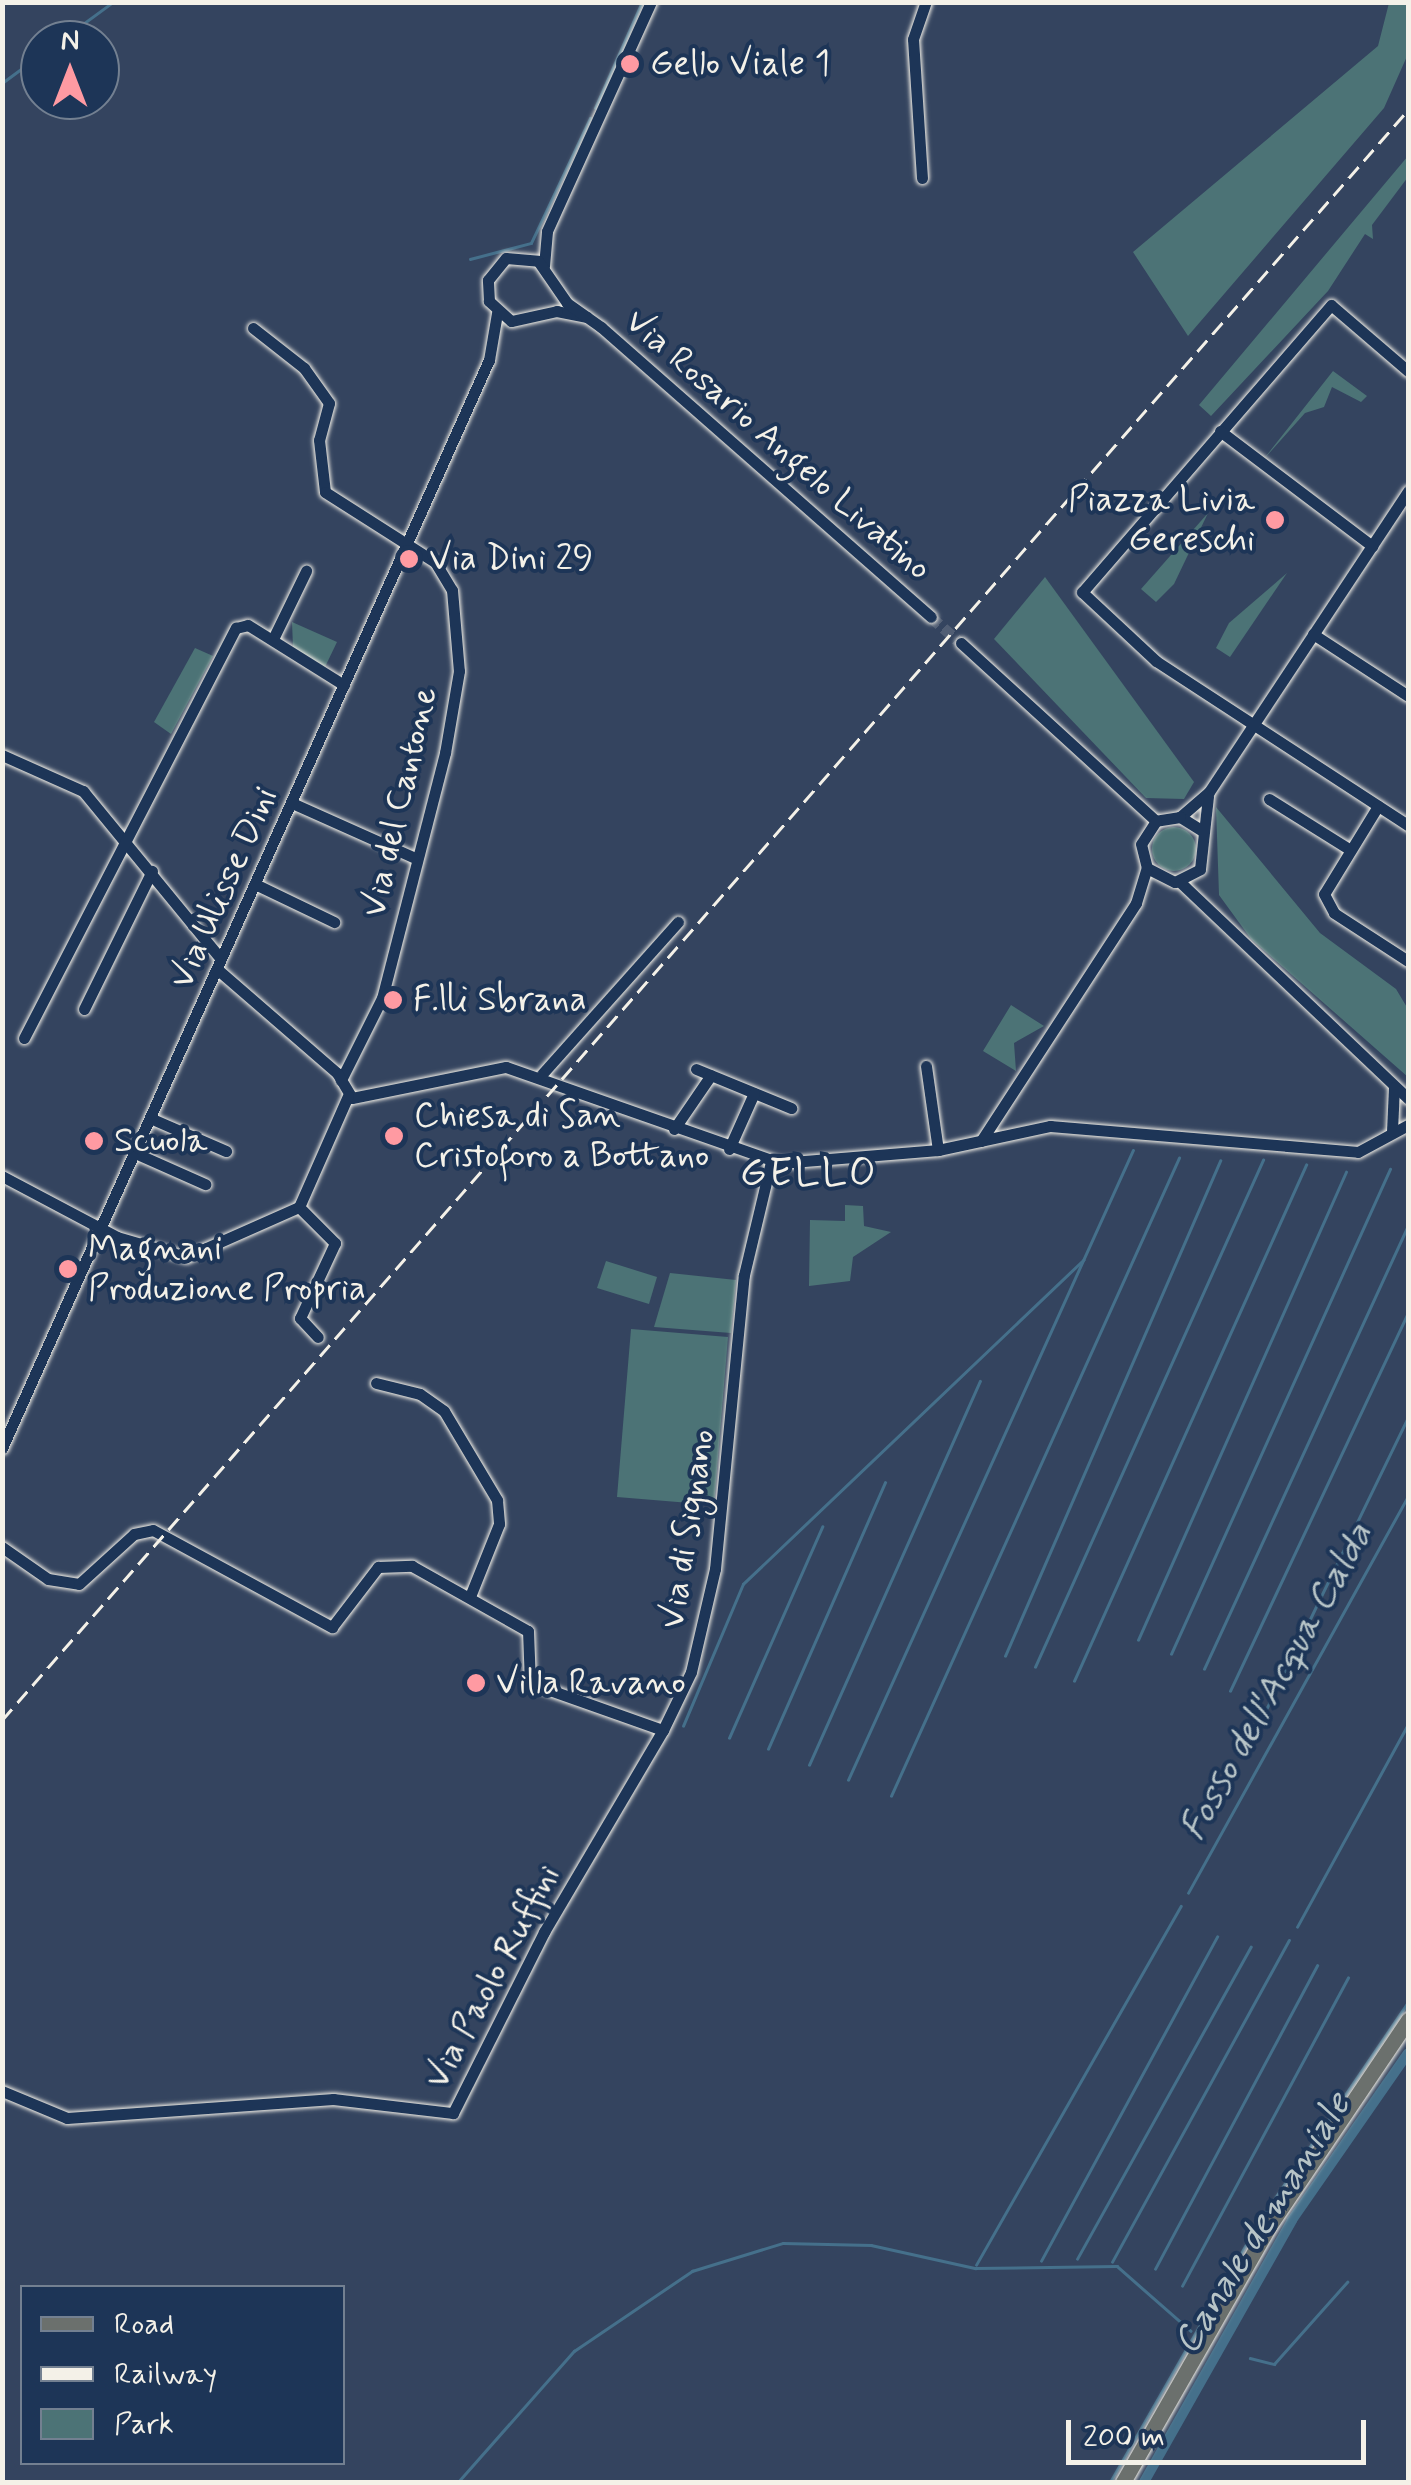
<!DOCTYPE html>
<style>
body{margin:0}
#map{position:relative;width:1411px;height:2485px;overflow:hidden;background:#34445f;font-family:Mynerve,sans-serif}
div>[style]{position:absolute}
[style*='--x']{left:calc(var(--x)*1px);top:calc(var(--y)*1px);width:calc(var(--w)*1px);rotate:calc(var(--a)*1deg)}
.green>*{inset:0;background:#4c7376}
.round{border-radius:50%}
.stream>*{height:2.5px;margin:-1.25px;padding:0 1.25px;transform-origin:1.25px;border-radius:1.25px;background:#45708b}
.canal>*{height:10px;margin:-5px;padding:0 5px;transform-origin:5px;border-radius:5px;background:#45708b}
.minor-tunnel>*{height:11px;margin-top:-5.5px;transform-origin:0;background:repeating-linear-gradient(90deg,#515e74 0 11px,transparent 0 16.5px)}
.roads{filter:drop-shadow(0 0 2px #f4f1e8) drop-shadow(0 0 2px #f4f1e8)}
.minor>*{height:11px;margin:-5.5px;padding:0 5.5px;transform-origin:5.5px;border-radius:5.5px;background:#1d3557}
.major>*{height:15px;margin:-7.5px;padding:0 7.5px;transform-origin:7.5px;border-radius:7.5px;background:#6b706d}
.rail>*{height:2.5px;margin-top:-1.25px;transform-origin:0;background:repeating-linear-gradient(90deg,#f4f1e8 0 15px,transparent 0 23px)}
.dots>*{width:28px;height:28px;translate:-50% -50%;box-sizing:border-box;border:5px solid #1d3557;border-radius:50%}
span{translate:-50% -50%;white-space:nowrap;text-align:center;line-height:1.15;-webkit-text-stroke:8px #1d3557;paint-order:stroke}
.poi-label{font-size:35px;color:#f4f1e8}
.left{translate:0 -50%;text-align:left}
.right{translate:-100% -50%;text-align:right}
.street-label{font-size:35px;color:#f4f1e8}
.water-label{font-size:38px;color:#b7c4c7;font-style:italic}
.quarter-label{font-size:40px;color:#f4f1e8;letter-spacing:2.5px}
.frame{position:absolute;inset:0;border:5px solid #f4f1e8;pointer-events:none}
.legend{position:absolute;left:20px;top:2285px;width:325px;height:180px;box-sizing:border-box;background:#1d3557;border:2px solid #738091;margin:0;padding:12px 18px;list-style:none;font-size:30px;color:#f4f1e8}
.legend li{display:flex;align-items:center;gap:20px;height:50px}
.legend b{width:50px;border:2px solid #738091}
.north{position:absolute;left:20px;top:20px;width:100px;height:100px;box-sizing:border-box;background:#1d3557;border:2px solid #738091;border-radius:50%;rotate:0deg;font-size:28px;font-weight:700;line-height:40px;text-align:center;color:#f4f1e8}
.north::after{content:'';display:block;margin:auto;width:35px;height:45px;background:#ff9aa2;clip-path:polygon(50% 0,100% 100%,50% 72%,0 100%)}
.scale{position:absolute;left:1066px;top:2420px;width:300px;height:45px;box-sizing:border-box;border:5px solid #f4f1e8;border-top:0;padding-left:12px;font-size:30px;line-height:35px;white-space:nowrap;color:#f4f1e8;-webkit-text-stroke:8px #1d3557;paint-order:stroke}
</style>
<div id="map">
<div class="green">
<i style="clip-path:polygon(1389px 3px,1408px 3px,1408px 54px,1384px 108px,1188px 336px,1133px 252px,1378px 46px)"></i>
<i style="clip-path:polygon(1408px 156px,1408px 177px,1372px 225px,1373px 239px,1365px 234px,1328px 291px,1211px 416px,1199px 405px)"></i>
<i style="clip-path:polygon(1333px 371px,1367px 396px,1361px 402px,1332px 387px,1324px 407px,1305px 413px,1263px 460px)"></i>
<i style="clip-path:polygon(1208px 513px,1174px 584px,1156px 602px,1141px 589px)"></i>
<i style="clip-path:polygon(1287px 573px,1230px 657px,1216px 648px,1229px 623px)"></i>
<i style="clip-path:polygon(1045px 577px,1194px 782px,1184px 799px,1146px 798px,994px 639px)"></i>
<i style="clip-path:polygon(292px 622px,337px 642px,325px 667px,293px 647px)"></i>
<i style="clip-path:polygon(195px 648px,213px 656px,171px 734px,154px 722px)"></i>
<i style="clip-path:polygon(1216px 807px,1320px 933px,1396px 989px,1408px 1009px,1408px 1077px,1251px 939px,1219px 895px)"></i>
<i class="round" style="left:1152px;top:827px;width:44px;height:44px"></i>
<i style="clip-path:polygon(1011px 1005px,1044px 1026px,1014px 1043px,1016px 1071px,983px 1051px)"></i>
<i style="clip-path:polygon(845px 1205px,863px 1206px,864px 1226px,891px 1232px,853px 1257px,850px 1281px,809px 1286px,810px 1220px,845px 1221px)"></i>
<i style="clip-path:polygon(606px 1261px,657px 1277px,649px 1304px,597px 1288px)"></i>
<i style="clip-path:polygon(670px 1273px,736px 1280px,731px 1333px,654px 1327px)"></i>
<i style="clip-path:polygon(631px 1329px,728px 1337px,714px 1505px,617px 1497px)"></i>
</div>
<div class="stream">
<i style="--x:61;--y:40;--w:64;--a:-36.2"></i>
<i style="--x:2;--y:83;--w:47;--a:-36.4"></i>
<i style="--x:595;--y:108;--w:116;--a:-66.1"></i>
<i style="--x:470;--y:259;--w:63;--a:-14.7"></i>
<i style="--x:531;--y:243;--w:138;--a:-64.7"></i>
<i style="--x:1138;--y:1640;--w:512;--a:-66.04"></i>
<i style="--x:1171;--y:1654;--w:532;--a:-65.7"></i>
<i style="--x:1005;--y:1656;--w:540;--a:-66.52"></i>
<i style="--x:1035;--y:1667;--w:556;--a:-65.79"></i>
<i style="--x:1204;--y:1669;--w:489;--a:-65.3"></i>
<i style="--x:1074;--y:1681;--w:566;--a:-65.79"></i>
<i style="--x:1230;--y:1691;--w:418;--a:-64.8"></i>
<i style="--x:683;--y:1726;--w:154;--a:-67.1"></i>
<i style="--x:743;--y:1584;--w:470;--a:-43.6"></i>
<i style="--x:729;--y:1738;--w:231;--a:-66.2"></i>
<i style="--x:768;--y:1749;--w:291;--a:-66.3"></i>
<i style="--x:1243;--y:1757;--w:378;--a:-64.1"></i>
<i style="--x:809;--y:1765;--w:420;--a:-66"></i>
<i style="--x:848;--y:1780;--w:691;--a:-65.66"></i>
<i style="--x:891;--y:1796;--w:700;--a:-65.71"></i>
<i style="--x:1188;--y:1893;--w:454;--a:-61"></i>
<i style="--x:1297;--y:1927;--w:231;--a:-61.3"></i>
<i style="--x:1077;--y:2259;--w:357;--a:-60.9"></i>
<i style="--x:1041;--y:2261;--w:369;--a:-61.5"></i>
<i style="--x:1112;--y:2262;--w:367;--a:-61.2"></i>
<i style="--x:976;--y:2265;--w:413;--a:-60.3"></i>
<i style="--x:1155;--y:2269;--w:344;--a:-61.9"></i>
<i style="--x:1182;--y:2286;--w:350;--a:-61.7"></i>
<i style="--x:1250;--y:2358;--w:25;--a:14"></i>
<i style="--x:1274;--y:2364;--w:110;--a:-48.3"></i>
<i style="--x:458;--y:2482;--w:175;--a:-48.5"></i>
<i style="--x:574;--y:2351;--w:143;--a:-34.1"></i>
<i style="--x:692;--y:2271;--w:95;--a:-17.1"></i>
<i style="--x:783;--y:2243;--w:88;--a:1.3"></i>
<i style="--x:871;--y:2245;--w:107;--a:12.5"></i>
<i style="--x:975;--y:2268;--w:142;--a:-0.8"></i>
<i style="--x:1117;--y:2266;--w:98;--a:41.3"></i>
<i style="--x:1110;--y:2482;--w:302;--a:-60.2"></i>
<i style="--x:1260;--y:2220;--w:263;--a:-55.8"></i>
</div>
<div class="canal">
<i style="--x:1144;--y:2482;--w:301;--a:-60.5"></i>
<i style="--x:1292;--y:2220;--w:203;--a:-55.2"></i>
</div>
<div class="minor-tunnel">
<i style="--x:931;--y:617;--w:40;--a:41"></i>
</div>
<div class="roads">
<div class="minor">
<i style="--x:922;--y:178;--w:139;--a:-93.7"></i>
<i style="--x:913;--y:39;--w:39;--a:-71"></i>
<i style="--x:544;--y:266;--w:35;--a:-85"></i>
<i style="--x:547;--y:231;--w:252;--a:-65.6"></i>
<i style="--x:587;--y:317;--w:31;--a:-169"></i>
<i style="--x:557;--y:311;--w:47;--a:167.7"></i>
<i style="--x:511;--y:321;--w:30;--a:-138"></i>
<i style="--x:489;--y:301;--w:21;--a:-93"></i>
<i style="--x:488;--y:280;--w:28;--a:-51"></i>
<i style="--x:506;--y:258;--w:32;--a:5"></i>
<i style="--x:538;--y:261;--w:51;--a:55.4"></i>
<i style="--x:567;--y:303;--w:42;--a:35.2"></i>
<i style="--x:601;--y:327;--w:439;--a:41.3"></i>
<i style="--x:253;--y:328;--w:65;--a:38.1"></i>
<i style="--x:304;--y:368;--w:43;--a:54.5"></i>
<i style="--x:329;--y:403;--w:38;--a:105"></i>
<i style="--x:319;--y:440;--w:52;--a:83.4"></i>
<i style="--x:325;--y:492;--w:130;--a:32.5"></i>
<i style="--x:435;--y:562;--w:33;--a:59"></i>
<i style="--x:452;--y:590;--w:81;--a:85.1"></i>
<i style="--x:459;--y:671;--w:83;--a:99.7"></i>
<i style="--x:445;--y:753;--w:253;--a:104.4"></i>
<i style="--x:382;--y:998;--w:92;--a:116.6"></i>
<i style="--x:1408;--y:371;--w:101;--a:-139.4"></i>
<i style="--x:1331;--y:305;--w:380;--a:130.9"></i>
<i style="--x:1082;--y:592;--w:101;--a:43"></i>
<i style="--x:1156;--y:661;--w:301;--a:33.1"></i>
<i style="--x:1220;--y:431;--w:191;--a:37.1"></i>
<i style="--x:1313;--y:634;--w:113;--a:33.1"></i>
<i style="--x:273;--y:639;--w:76;--a:-64.1"></i>
<i style="--x:961;--y:643;--w:264;--a:42.4"></i>
<i style="--x:2;--y:755;--w:89;--a:24"></i>
<i style="--x:83;--y:791;--w:217;--a:50.6"></i>
<i style="--x:1269;--y:799;--w:94;--a:32"></i>
<i style="--x:292;--y:803;--w:133;--a:24.1"></i>
<i style="--x:1378;--y:806;--w:103;--a:121.5"></i>
<i style="--x:1324;--y:894;--w:21;--a:62"></i>
<i style="--x:1334;--y:913;--w:88;--a:33"></i>
<i style="--x:1180;--y:817;--w:38;--a:-41"></i>
<i style="--x:1209;--y:792;--w:361;--a:-56.5"></i>
<i style="--x:1201;--y:830;--w:25;--a:-148"></i>
<i style="--x:1180;--y:817;--w:24;--a:171"></i>
<i style="--x:1156;--y:821;--w:27;--a:123"></i>
<i style="--x:1141;--y:844;--w:25;--a:76"></i>
<i style="--x:1147;--y:868;--w:31;--a:27"></i>
<i style="--x:1175;--y:882;--w:28;--a:-27"></i>
<i style="--x:1200;--y:869;--w:73;--a:-83.7"></i>
<i style="--x:1180;--y:882;--w:314;--a:43.5"></i>
<i style="--x:255;--y:884;--w:88;--a:25.7"></i>
<i style="--x:217;--y:969;--w:159;--a:40.9"></i>
<i style="--x:337;--y:1073;--w:29;--a:59"></i>
<i style="--x:352;--y:1098;--w:157;--a:-11.4"></i>
<i style="--x:506;--y:1067;--w:290;--a:19.3"></i>
<i style="--x:780;--y:1163;--w:159;--a:-4.7"></i>
<i style="--x:938;--y:1150;--w:115;--a:-12.1"></i>
<i style="--x:1050;--y:1126;--w:309;--a:4.8"></i>
<i style="--x:1358;--y:1152;--w:57;--a:-28.4"></i>
<i style="--x:84;--y:1009;--w:154;--a:-63.8"></i>
<i style="--x:24;--y:1038;--w:462;--a:-62.7"></i>
<i style="--x:236;--y:628;--w:12;--a:-14"></i>
<i style="--x:248;--y:625;--w:113;--a:32"></i>
<i style="--x:926;--y:1066;--w:85;--a:81.9"></i>
<i style="--x:696;--y:1069;--w:103;--a:22.3"></i>
<i style="--x:542;--y:1074;--w:204;--a:-48.2"></i>
<i style="--x:150;--y:1118;--w:83;--a:23.5"></i>
<i style="--x:674;--y:1129;--w:65;--a:-55.6"></i>
<i style="--x:1392;--y:1131;--w:44;--a:-87.4"></i>
<i style="--x:981;--y:1141;--w:284;--a:-56.9"></i>
<i style="--x:1136;--y:903;--w:37;--a:-73"></i>
<i style="--x:729;--y:1149;--w:61;--a:-65.9"></i>
<i style="--x:135;--y:1153;--w:77;--a:23.9"></i>
<i style="--x:2;--y:1176;--w:130;--a:27.9"></i>
<i style="--x:117;--y:1237;--w:72;--a:16.2"></i>
<i style="--x:186;--y:1257;--w:124;--a:-23.9"></i>
<i style="--x:299;--y:1207;--w:121;--a:-66.2"></i>
<i style="--x:299;--y:1207;--w:51;--a:45"></i>
<i style="--x:335;--y:1243;--w:83;--a:115"></i>
<i style="--x:300;--y:1318;--w:26;--a:47"></i>
<i style="--x:376;--y:1383;--w:45;--a:14"></i>
<i style="--x:420;--y:1394;--w:29;--a:35"></i>
<i style="--x:444;--y:1411;--w:104;--a:59.2"></i>
<i style="--x:497;--y:1500;--w:24;--a:85"></i>
<i style="--x:499;--y:1524;--w:75;--a:111.8"></i>
<i style="--x:2;--y:1448;--w:1192;--a:-65.89"></i>
<i style="--x:489;--y:360;--w:48;--a:-80.3"></i>
<i style="--x:2;--y:1547;--w:56;--a:34.8"></i>
<i style="--x:48;--y:1579;--w:31;--a:9"></i>
<i style="--x:79;--y:1584;--w:74;--a:-42.3"></i>
<i style="--x:134;--y:1534;--w:19;--a:-12"></i>
<i style="--x:153;--y:1530;--w:204;--a:28.5"></i>
<i style="--x:332;--y:1627;--w:76;--a:-52.5"></i>
<i style="--x:378;--y:1567;--w:34;--a:-2"></i>
<i style="--x:412;--y:1566;--w:133;--a:29.3"></i>
<i style="--x:528;--y:1631;--w:52;--a:87.8"></i>
<i style="--x:530;--y:1683;--w:141;--a:19.5"></i>
<i style="--x:663;--y:1730;--w:64;--a:-64.2"></i>
<i style="--x:691;--y:1672;--w:106;--a:-76.9"></i>
<i style="--x:715;--y:1569;--w:295;--a:-84.4"></i>
<i style="--x:744;--y:1275;--w:116;--a:-76.6"></i>
<i style="--x:2;--y:2091;--w:70;--a:22.6"></i>
<i style="--x:67;--y:2118;--w:267;--a:-4.1"></i>
<i style="--x:333;--y:2099;--w:121;--a:6.7"></i>
<i style="--x:453;--y:2113;--w:203;--a:-63.3"></i>
<i style="--x:544;--y:1932;--w:234;--a:-59.5"></i>
</div>
<div class="major">
<i style="--x:1123;--y:2482;--w:295;--a:-60.3"></i>
<i style="--x:1269;--y:2226;--w:249;--a:-56"></i>
</div>
</div>
<div class="rail">
<i style="--x:2;--y:1720;--w:2138;--a:-48.87"></i>
</div>
<div class="dots">
<i style="left:630px;top:64px;background:#ff9aa2"></i>
<i style="left:1275px;top:520px;background:#ff9aa2"></i>
<i style="left:409px;top:559px;background:#ff9aa2"></i>
<i style="left:393px;top:1000px;background:#ff9aa2"></i>
<i style="left:394px;top:1136px;background:#ff9aa2"></i>
<i style="left:94px;top:1141px;background:#ff9aa2"></i>
<i style="left:68px;top:1269px;background:#ff9aa2"></i>
<i style="left:476px;top:1683px;background:#ff9aa2"></i>
</div>
<div class="poi-label">
<span class="left" style="left:650px;top:64px">Gello Viale 1</span>
<span class="right" style="left:1255px;top:520px">Piazza Livia<br>Gereschi</span>
<span class="left" style="left:429px;top:559px">Via Dini 29</span>
<span class="left" style="left:413px;top:1000px">F.lli Sbrana</span>
<span class="left" style="left:414px;top:1136px">Chiesa di San<br>Cristoforo a Bottano</span>
<span class="left" style="left:114px;top:1141px">Scuola</span>
<span class="left" style="left:88px;top:1269px">Magnani<br>Produzione Propria</span>
<span class="left" style="left:496px;top:1683px">Villa Ravano</span>
</div>
<div class="street-label">
<span style="left:778px;top:445px;rotate:41deg">Via Rosario Angelo Livatino</span>
<span style="left:400px;top:802px;rotate:-77deg">Via del Cantone</span>
<span style="left:224px;top:888px;rotate:-66deg">Via Ulisse Dini</span>
<span style="left:688px;top:1529px;rotate:-81deg">Via di Signano</span>
<span style="left:493px;top:1977px;rotate:-62deg">Via Paolo Ruffini</span>
</div>
<div class="water-label">
<span style="left:1277px;top:1682px;rotate:-61deg">Fosso dell'Acqua Calda</span>
<span style="left:1263px;top:2224px;rotate:-58deg">Canale demaniale</span>
</div>
<div class="quarter-label">
<span style="left:809px;top:1174px">GELLO</span>
</div>
<div class="frame"></div>
<ul class="legend">
<li><b style="height:12px;background:#6b706d"></b>Road</li>
<li><b style="height:12px;background:#f4f1e8"></b>Railway</li>
<li><b style="height:28px;background:#4c7376"></b>Park</li>
</ul>
<div class="north">N</div>
<div class="scale">200 m</div>
</div>
